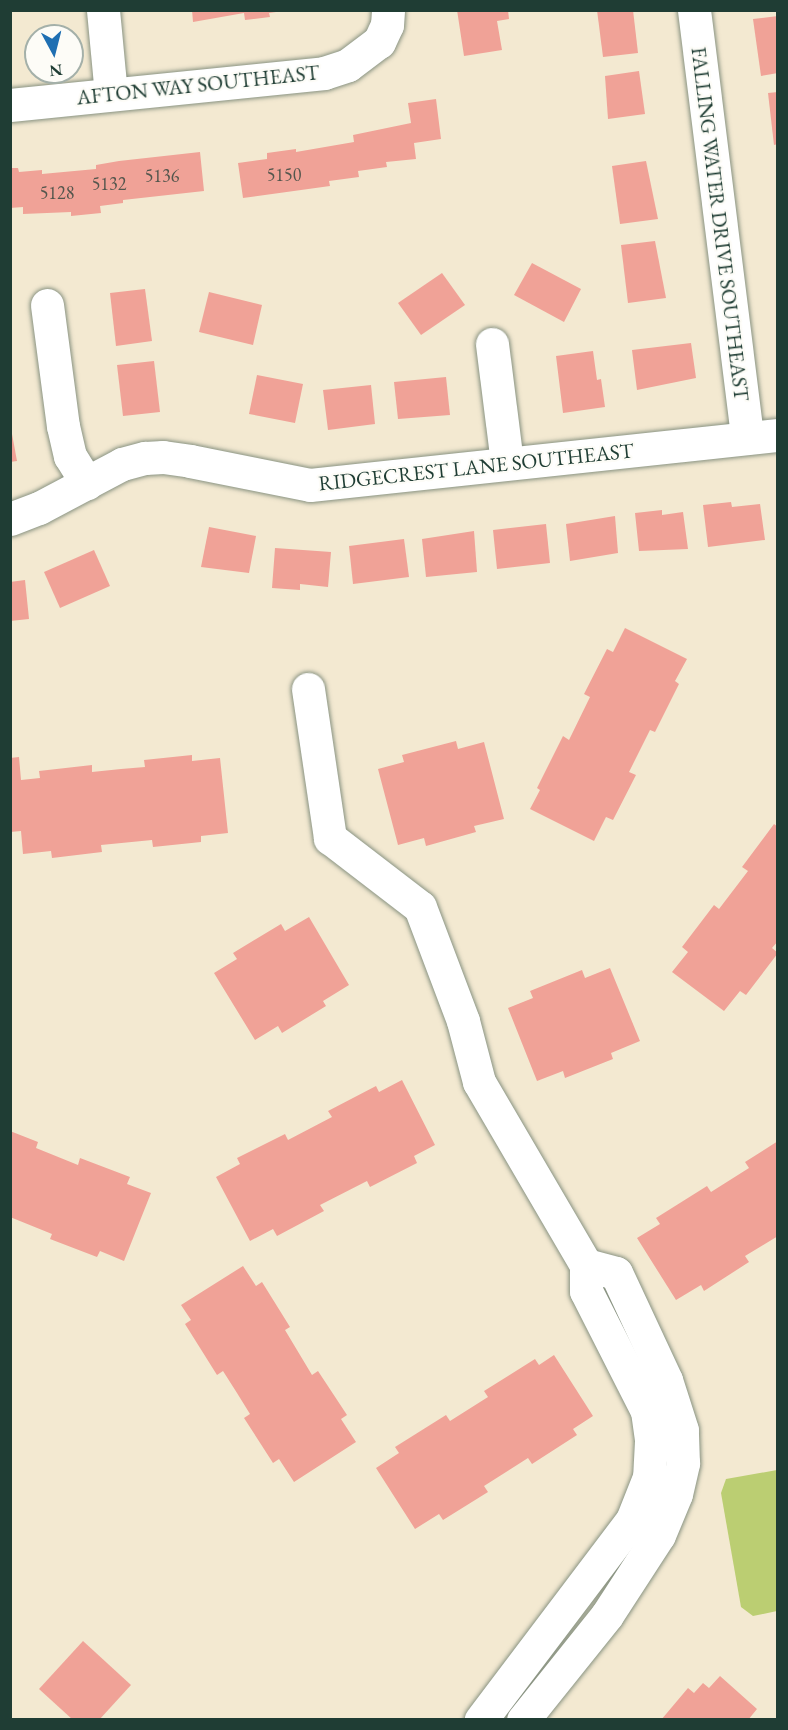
<!DOCTYPE html>
<style>
body{margin:0}
#map{position:relative;width:788px;height:1730px;overflow:hidden;background:#f3e9d1;font-family:"EB Garamond",serif}
div>[style]{position:absolute}
[style*='--x']{left:calc(var(--x)*1px);top:calc(var(--y)*1px);width:calc(var(--w)*1px);rotate:calc(var(--a)*1deg)}
.green>*{inset:0;background:#bbce72}
.building>*{inset:0;background:#f0a297}
.roads{filter:drop-shadow(0 0 2px #899382) drop-shadow(0 0 2px #899382)}
.minor>*{height:33px;margin:-16.5px;padding:0 16.5px;transform-origin:16.5px;border-radius:16.5px;background:#fff}
span{translate:-50% -50%;white-space:nowrap;text-align:center;line-height:1.15;-webkit-text-stroke:4.5px #fdfcf7;paint-order:stroke}
.number-label{font-size:18px;color:#53564d}
.number-label span{-webkit-text-stroke-width:0}
.street-label{font-size:21px;color:#1f3d34}
.frame{position:absolute;inset:0;border:12px solid #1f3d34;pointer-events:none}
.north{position:absolute;left:24px;top:24px;width:60px;height:60px;box-sizing:border-box;background:#fdfcf7;border:2px solid #a4b0a9;border-radius:50%;rotate:173deg;font-size:16px;font-weight:700;line-height:24px;text-align:center;color:#1f3d34}
.north::after{content:'';display:block;margin:auto;width:21px;height:27px;background:#1f6fb2;clip-path:polygon(50% 0,100% 100%,50% 72%,0 100%)}
</style>
<div id="map">
<div class="green">
<i style="clip-path:polygon(777px 1470px,777px 1611px,753px 1616px,741px 1607px,721px 1493px,726px 1479px)"></i>
</div>
<div class="building">
<i style="clip-path:polygon(192px 10px,276px 10px,276px 12px,269px 13px,270px 17px,245px 20px,244px 13px,193px 22px)"></i>
<i style="clip-path:polygon(457px 10px,508px 10px,509px 19px,497px 21px,502px 50px,464px 56px)"></i>
<i style="clip-path:polygon(597px 10px,633px 10px,638px 53px,603px 57px)"></i>
<i style="clip-path:polygon(778px 16px,778px 73px,761px 76px,753px 19px)"></i>
<i style="clip-path:polygon(639px 71px,645px 114px,608px 119px,605px 76px)"></i>
<i style="clip-path:polygon(778px 92px,778px 144px,774px 145px,768px 93px)"></i>
<i style="clip-path:polygon(436px 99px,441px 139px,414px 143px,416px 159px,386px 162px,387px 167px,358px 171px,359px 177px,329px 181px,330px 186px,243px 198px,238px 163px,267px 159px,267px 153px,296px 149px,296px 152px,354px 142px,353px 135px,411px 123px,408px 103px)"></i>
<i style="clip-path:polygon(200px 152px,204px 191px,123px 200px,123px 203px,100px 206px,101px 213px,71px 216px,71px 212px,23px 214px,23px 207px,10px 208px,10px 168px,18px 168px,19px 172px,42px 170px,42px 174px,96px 169px,96px 165px,119px 161px)"></i>
<i style="clip-path:polygon(646px 161px,658px 219px,620px 224px,612px 166px)"></i>
<i style="clip-path:polygon(655px 241px,666px 298px,628px 303px,621px 245px)"></i>
<i style="clip-path:polygon(532px 263px,581px 289px,564px 322px,514px 295px)"></i>
<i style="clip-path:polygon(442px 273px,465px 305px,421px 335px,398px 303px)"></i>
<i style="clip-path:polygon(145px 289px,152px 341px,116px 346px,110px 293px)"></i>
<i style="clip-path:polygon(209px 292px,262px 305px,253px 345px,199px 332px)"></i>
<i style="clip-path:polygon(691px 343px,696px 378px,637px 390px,632px 350px)"></i>
<i style="clip-path:polygon(593px 351px,597px 380px,601px 379px,605px 407px,563px 413px,556px 356px)"></i>
<i style="clip-path:polygon(154px 361px,160px 412px,123px 416px,117px 365px)"></i>
<i style="clip-path:polygon(257px 375px,303px 384px,295px 423px,249px 414px)"></i>
<i style="clip-path:polygon(446px 377px,450px 415px,398px 419px,394px 382px)"></i>
<i style="clip-path:polygon(371px 385px,375px 424px,328px 430px,323px 390px)"></i>
<i style="clip-path:polygon(10px 423px,17px 461px,10px 462px)"></i>
<i style="clip-path:polygon(731px 502px,732px 507px,760px 504px,765px 540px,708px 547px,703px 505px)"></i>
<i style="clip-path:polygon(662px 510px,662px 515px,683px 512px,688px 549px,639px 551px,635px 513px)"></i>
<i style="clip-path:polygon(615px 516px,618px 553px,570px 561px,566px 524px)"></i>
<i style="clip-path:polygon(546px 524px,550px 563px,497px 569px,493px 530px)"></i>
<i style="clip-path:polygon(209px 527px,256px 536px,249px 573px,201px 567px)"></i>
<i style="clip-path:polygon(474px 531px,477px 572px,426px 577px,422px 539px)"></i>
<i style="clip-path:polygon(404px 539px,409px 577px,353px 584px,349px 546px)"></i>
<i style="clip-path:polygon(275px 548px,331px 552px,328px 587px,300px 584px,300px 590px,272px 588px)"></i>
<i style="clip-path:polygon(94px 550px,110px 586px,60px 608px,44px 572px)"></i>
<i style="clip-path:polygon(25px 580px,29px 619px,10px 621px,10px 582px)"></i>
<i style="clip-path:polygon(625px 628px,687px 659px,675px 681px,679px 684px,655px 732px,650px 730px,629px 772px,636px 775px,613px 820px,606px 817px,594px 841px,530px 809px,540px 790px,537px 788px,563px 736px,569px 740px,590px 697px,584px 694px,607px 649px,613px 652px)"></i>
<i style="clip-path:polygon(456px 741px,458px 749px,484px 742px,504px 819px,474px 826px,476px 832px,426px 846px,424px 838px,398px 845px,378px 769px,404px 762px,402px 755px)"></i>
<i style="clip-path:polygon(192px 755px,192px 761px,220px 758px,228px 833px,201px 836px,201px 842px,153px 847px,152px 840px,101px 845px,102px 852px,52px 858px,51px 851px,23px 854px,21px 831px,10px 832px,10px 758px,19px 757px,21px 780px,40px 778px,39px 771px,92px 765px,92px 772px,121px 769px,145px 767px,144px 760px)"></i>
<i style="clip-path:polygon(774px 824px,778px 827px,778px 941px,772px 948px,778px 953px,746px 995px,740px 991px,724px 1011px,672px 972px,688px 952px,682px 947px,714px 905px,719px 909px,748px 871px,742px 867px)"></i>
<i style="clip-path:polygon(309px 917px,349px 985px,323px 1001px,326px 1006px,282px 1033px,278px 1026px,255px 1040px,214px 973px,237px 959px,233px 953px,281px 924px,285px 931px)"></i>
<i style="clip-path:polygon(610px 968px,640px 1041px,611px 1053px,613px 1059px,565px 1078px,563px 1071px,537px 1081px,508px 1008px,533px 998px,530px 991px,582px 970px,585px 978px)"></i>
<i style="clip-path:polygon(402px 1080px,435px 1145px,414px 1156px,417px 1163px,370px 1187px,367px 1181px,320px 1205px,324px 1211px,277px 1236px,273px 1229px,250px 1241px,216px 1177px,240px 1164px,237px 1158px,285px 1134px,288px 1140px,332px 1117px,328px 1111px,376px 1086px,379px 1092px)"></i>
<i style="clip-path:polygon(10px 1131px,38px 1142px,36px 1148px,78px 1165px,80px 1158px,130px 1177px,127px 1184px,151px 1193px,124px 1261px,100px 1251px,97px 1257px,50px 1239px,52px 1234px,10px 1217px)"></i>
<i style="clip-path:polygon(778px 1141px,778px 1236px,745px 1256px,749px 1262px,704px 1291px,701px 1285px,676px 1300px,637px 1238px,660px 1224px,656px 1218px,707px 1186px,711px 1192px,749px 1168px,745px 1162px)"></i>
<i style="clip-path:polygon(243px 1266px,256px 1286px,262px 1282px,290px 1327px,285px 1330px,312px 1375px,318px 1371px,347px 1415px,341px 1419px,356px 1442px,294px 1482px,279px 1459px,273px 1463px,244px 1418px,250px 1414px,237px 1393px,223px 1371px,217px 1375px,185px 1324px,191px 1320px,181px 1305px)"></i>
<i style="clip-path:polygon(554px 1355px,593px 1416px,573px 1429px,577px 1435px,532px 1464px,528px 1458px,484px 1486px,488px 1492px,443px 1520px,439px 1514px,415px 1529px,376px 1468px,399px 1453px,395px 1447px,446px 1415px,450px 1421px,488px 1397px,484px 1391px,535px 1359px,539px 1365px)"></i>
<i style="clip-path:polygon(83px 1641px,131px 1685px,99px 1720px,73px 1720px,39px 1689px)"></i>
<i style="clip-path:polygon(720px 1676px,757px 1709px,748px 1720px,661px 1720px,688px 1688px,694px 1693px,703px 1683px,709px 1688px)"></i>
</div>
<div class="roads">
<div class="minor">
<i style="--x:103;--y:10;--w:84;--a:84.6"></i>
<i style="--x:694;--y:10;--w:431;--a:82.9"></i>
<i style="--x:10;--y:105;--w:316;--a:-5.8"></i>
<i style="--x:324;--y:73;--w:25;--a:-18"></i>
<i style="--x:348;--y:65;--w:39;--a:-37"></i>
<i style="--x:379;--y:42;--w:19;--a:-65"></i>
<i style="--x:387;--y:25;--w:15;--a:-86"></i>
<i style="--x:47;--y:305;--w:122;--a:82.5"></i>
<i style="--x:63;--y:426;--w:31;--a:77"></i>
<i style="--x:70;--y:456;--w:32;--a:58"></i>
<i style="--x:492;--y:344;--w:120;--a:82.8"></i>
<i style="--x:10;--y:519;--w:31;--a:-21"></i>
<i style="--x:39;--y:508;--w:94;--a:-27.9"></i>
<i style="--x:122;--y:464;--w:24;--a:-15"></i>
<i style="--x:145;--y:458;--w:18;--a:-3"></i>
<i style="--x:163;--y:457;--w:27;--a:8"></i>
<i style="--x:190;--y:461;--w:122;--a:11.3"></i>
<i style="--x:310;--y:485;--w:471;--a:-6.1"></i>
<i style="--x:308;--y:689;--w:151;--a:81.6"></i>
<i style="--x:330;--y:838;--w:113;--a:37.5"></i>
<i style="--x:420;--y:907;--w:122;--a:69.3"></i>
<i style="--x:463;--y:1021;--w:63;--a:75.3"></i>
<i style="--x:479;--y:1082;--w:212;--a:59.7"></i>
<i style="--x:586;--y:1265;--w:26;--a:90"></i>
<i style="--x:586;--y:1291;--w:135;--a:63.1"></i>
<i style="--x:647;--y:1411;--w:30;--a:82"></i>
<i style="--x:651;--y:1441;--w:36;--a:93"></i>
<i style="--x:649;--y:1477;--w:46;--a:111.6"></i>
<i style="--x:632;--y:1520;--w:251;--a:127.1"></i>
<i style="--x:523;--y:1720;--w:134;--a:-51.3"></i>
<i style="--x:607;--y:1615;--w:95;--a:-57"></i>
<i style="--x:659;--y:1535;--w:44;--a:-67.5"></i>
<i style="--x:676;--y:1494;--w:32;--a:-77"></i>
<i style="--x:683;--y:1463;--w:33;--a:-92"></i>
<i style="--x:682;--y:1430;--w:52;--a:-107.7"></i>
<i style="--x:666;--y:1380;--w:118;--a:-115"></i>
<i style="--x:616;--y:1273;--w:31;--a:-165"></i>
</div>
</div>
<div class="number-label">
<span style="left:284px;top:175px">5150</span>
<span style="left:162px;top:176px">5136</span>
<span style="left:109px;top:184px">5132</span>
<span style="left:57px;top:193px">5128</span>
</div>
<div class="street-label">
<span style="left:198px;top:85px;rotate:-6deg">AFTON WAY SOUTHEAST</span>
<span style="left:720px;top:224px;rotate:83deg">FALLING WATER DRIVE SOUTHEAST</span>
<span style="left:476px;top:467px;rotate:-6deg">RIDGECREST LANE SOUTHEAST</span>
</div>
<div class="frame"></div>
<div class="north">N</div>
</div>
